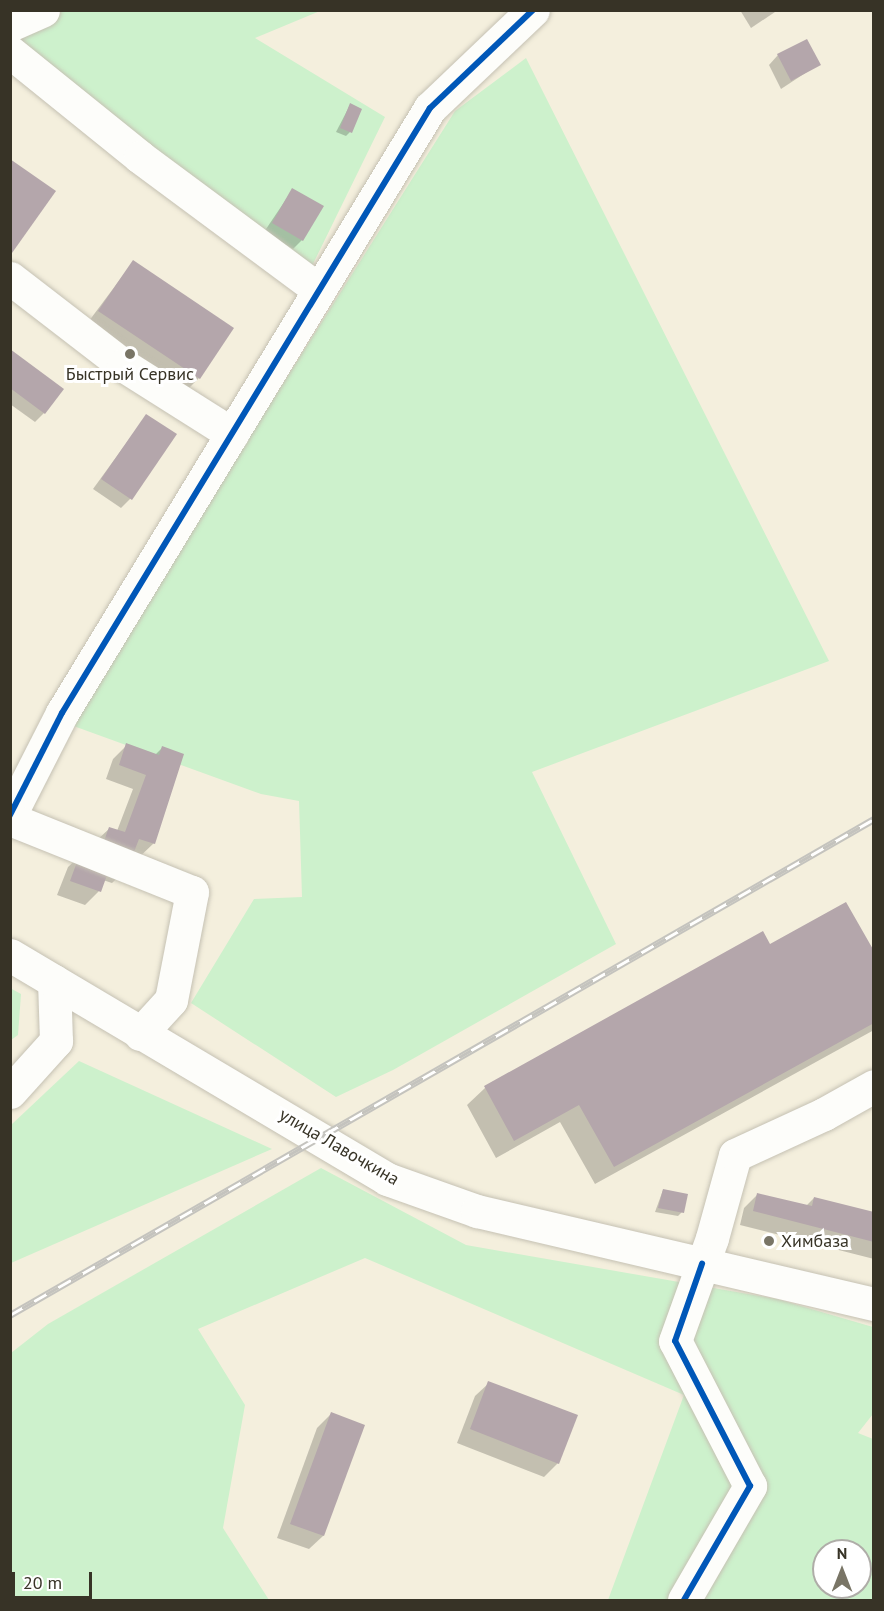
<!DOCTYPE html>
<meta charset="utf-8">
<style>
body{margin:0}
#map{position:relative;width:884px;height:1611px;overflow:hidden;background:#f4efdd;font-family:"PT Sans",sans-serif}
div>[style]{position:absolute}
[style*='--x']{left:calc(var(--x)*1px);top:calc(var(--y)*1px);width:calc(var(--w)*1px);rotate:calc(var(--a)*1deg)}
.green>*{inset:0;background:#cdf1cc}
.shadow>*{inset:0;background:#0003}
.building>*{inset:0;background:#b4a6ab}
.roads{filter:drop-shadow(0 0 2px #c5c1b3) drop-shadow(0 0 2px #c5c1b3)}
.minor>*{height:33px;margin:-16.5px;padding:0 16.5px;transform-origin:16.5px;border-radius:16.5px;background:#fdfdfa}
.major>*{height:33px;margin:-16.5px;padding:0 16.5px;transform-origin:16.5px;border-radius:16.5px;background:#fdfdfa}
.rail>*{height:7px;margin-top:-3.5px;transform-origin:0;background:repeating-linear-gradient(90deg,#fff 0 14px,#c4c3be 0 28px);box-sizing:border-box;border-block:2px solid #c4c3be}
.cycleway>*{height:6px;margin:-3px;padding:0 3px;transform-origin:3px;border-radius:3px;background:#0057b8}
.dots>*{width:16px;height:16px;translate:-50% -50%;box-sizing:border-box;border:3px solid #fff;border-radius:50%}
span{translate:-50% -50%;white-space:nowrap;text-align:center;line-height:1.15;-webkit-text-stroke:6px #fff;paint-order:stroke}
.poi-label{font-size:18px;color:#373326}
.left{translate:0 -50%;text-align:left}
.street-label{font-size:18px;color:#373326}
.frame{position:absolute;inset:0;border:12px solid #373326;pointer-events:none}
.north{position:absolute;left:812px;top:1539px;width:60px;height:60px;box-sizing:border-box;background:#fff;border:2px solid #afada8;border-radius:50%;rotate:0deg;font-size:16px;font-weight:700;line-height:24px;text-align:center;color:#373326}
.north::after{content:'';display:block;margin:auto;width:21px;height:27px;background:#797566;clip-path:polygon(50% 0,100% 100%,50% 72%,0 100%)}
.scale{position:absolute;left:12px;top:1572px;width:80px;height:27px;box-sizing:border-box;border:3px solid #373326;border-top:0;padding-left:8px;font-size:18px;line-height:21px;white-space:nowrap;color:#373326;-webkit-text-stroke:4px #fff;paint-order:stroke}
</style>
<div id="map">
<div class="green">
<i style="clip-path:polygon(64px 11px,320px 11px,255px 38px,385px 117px,311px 268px,11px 40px,10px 33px)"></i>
<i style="clip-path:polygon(526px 58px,829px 661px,532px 772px,616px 944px,393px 1070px,336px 1097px,191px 1003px,254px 899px,302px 897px,299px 801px,261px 794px,68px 724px,455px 111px)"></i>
<i style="clip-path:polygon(10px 988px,21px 994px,18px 1035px,11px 1040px)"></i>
<i style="clip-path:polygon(79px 1061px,272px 1149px,11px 1263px,11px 1125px)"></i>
<i style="clip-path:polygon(evenodd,321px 1168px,466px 1245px,777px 1299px,873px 1327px,873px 1414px,858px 1433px,873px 1439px,873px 1600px,608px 1600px,684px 1395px,365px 1258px,198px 1329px,245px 1405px,223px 1528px,269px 1600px,11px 1600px,11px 1353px,48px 1324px,321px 1168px,824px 1551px,860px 1551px,860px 1587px,824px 1587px,824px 1551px)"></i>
</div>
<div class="shadow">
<i style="clip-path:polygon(740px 10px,778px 10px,751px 28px)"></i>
<i style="clip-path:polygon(778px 55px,819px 64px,781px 89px,769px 65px)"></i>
<i style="clip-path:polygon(350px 105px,350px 132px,346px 136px,336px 132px)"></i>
<i style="clip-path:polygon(293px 189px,302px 240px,293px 249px,264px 232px)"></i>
<i style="clip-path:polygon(133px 262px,199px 378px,185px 392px,86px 325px)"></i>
<i style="clip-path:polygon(10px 351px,44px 413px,35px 422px,10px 404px)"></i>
<i style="clip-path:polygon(146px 416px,130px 499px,121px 508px,93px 489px)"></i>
<i style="clip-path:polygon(127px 745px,155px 755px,163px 747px,154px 843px,112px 883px,103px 880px,99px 891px,85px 905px,57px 895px,68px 867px,110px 828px,117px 831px,133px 789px,106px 779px,113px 759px)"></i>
<i style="clip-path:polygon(763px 933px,769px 946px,874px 954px,874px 1030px,595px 1184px,560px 1122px,496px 1158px,467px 1105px,485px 1088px)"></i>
<i style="clip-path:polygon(663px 1190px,682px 1212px,678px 1216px,655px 1212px)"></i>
<i style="clip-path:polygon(758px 1194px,806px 1206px,814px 1198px,874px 1213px,874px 1259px,740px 1225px,744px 1208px)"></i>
<i style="clip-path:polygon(489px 1383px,558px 1463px,544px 1477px,457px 1443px,475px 1396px)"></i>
<i style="clip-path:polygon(331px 1414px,323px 1536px,309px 1549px,277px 1538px,317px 1428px)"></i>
</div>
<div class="building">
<i style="clip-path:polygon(807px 39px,821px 65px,791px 81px,777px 54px)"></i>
<i style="clip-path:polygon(350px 103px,362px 109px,352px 133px,340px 128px)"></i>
<i style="clip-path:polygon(10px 159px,56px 191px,12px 253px,10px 252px)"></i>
<i style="clip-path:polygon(292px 188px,324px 206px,303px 241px,272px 223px)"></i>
<i style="clip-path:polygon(133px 260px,234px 328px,200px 379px,98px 311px)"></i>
<i style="clip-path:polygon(10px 349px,64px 389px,45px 414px,10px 388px)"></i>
<i style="clip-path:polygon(146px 414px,177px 434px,132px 500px,101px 479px)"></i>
<i style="clip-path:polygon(126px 743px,159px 755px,162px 746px,184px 754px,155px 844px,139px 839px,127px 870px,111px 864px,101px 892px,70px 881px,81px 851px,98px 858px,109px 827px,125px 832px,146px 775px,119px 765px)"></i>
<i style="clip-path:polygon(846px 902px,874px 951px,874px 1023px,614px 1167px,579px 1105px,514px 1141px,484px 1086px,763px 931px,770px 944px)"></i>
<i style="clip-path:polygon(663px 1189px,688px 1194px,684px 1213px,658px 1208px)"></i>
<i style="clip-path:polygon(757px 1193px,812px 1206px,814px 1197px,874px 1212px,874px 1242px,753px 1211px)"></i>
<i style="clip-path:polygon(488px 1381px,578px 1415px,559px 1464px,470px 1429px)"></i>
<i style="clip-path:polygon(331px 1412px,365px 1425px,324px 1536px,290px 1524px)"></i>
</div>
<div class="roads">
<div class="minor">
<i style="--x:10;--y:25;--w:36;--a:-24"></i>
<i style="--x:10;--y:52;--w:167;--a:38.9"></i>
<i style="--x:140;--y:157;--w:223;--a:36.6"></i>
<i style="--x:10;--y:278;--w:143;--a:37.6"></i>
<i style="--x:123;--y:365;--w:129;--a:32.3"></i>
<i style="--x:10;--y:815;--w:114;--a:-63"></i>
<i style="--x:62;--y:713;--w:708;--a:-58.69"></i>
<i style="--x:430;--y:108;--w:142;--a:-43.6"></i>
<i style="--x:10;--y:819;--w:196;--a:21.9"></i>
<i style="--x:192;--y:892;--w:110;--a:101"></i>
<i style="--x:171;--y:1000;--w:46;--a:132.4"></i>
<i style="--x:10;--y:1092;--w:69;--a:-48"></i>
<i style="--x:56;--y:1041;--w:60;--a:-91.9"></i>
<i style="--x:684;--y:1600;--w:132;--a:-59.9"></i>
<i style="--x:750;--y:1486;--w:163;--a:-117.3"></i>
<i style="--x:675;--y:1341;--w:109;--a:-70.2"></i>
<i style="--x:712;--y:1238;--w:86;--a:-74.5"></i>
<i style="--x:735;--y:1155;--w:98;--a:-24.7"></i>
<i style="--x:824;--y:1114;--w:57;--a:-29.2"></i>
</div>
<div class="major">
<i style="--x:10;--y:955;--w:439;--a:30.7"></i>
<i style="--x:387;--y:1179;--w:96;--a:19.6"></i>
<i style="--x:477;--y:1211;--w:408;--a:13.2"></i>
</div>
</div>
<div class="rail">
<i style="--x:10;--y:1315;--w:996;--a:-29.86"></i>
</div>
<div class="cycleway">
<i style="--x:10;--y:815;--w:114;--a:-63"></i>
<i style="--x:62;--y:713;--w:708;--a:-58.69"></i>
<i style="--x:430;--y:108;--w:142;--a:-43.6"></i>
<i style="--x:684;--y:1600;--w:132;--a:-59.9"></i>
<i style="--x:750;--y:1486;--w:163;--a:-117.3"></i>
<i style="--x:675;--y:1341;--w:82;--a:-70.7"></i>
</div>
<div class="dots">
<i style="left:130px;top:354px;background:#797566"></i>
<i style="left:769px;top:1241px;background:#797566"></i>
</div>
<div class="poi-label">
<span style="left:130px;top:374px">Быстрый Сервис</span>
<span class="left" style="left:781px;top:1241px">Химбаза</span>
</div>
<div class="street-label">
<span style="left:339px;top:1147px;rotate:30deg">улица Лавочкина</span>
</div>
<div class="frame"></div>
<div class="north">N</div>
<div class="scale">20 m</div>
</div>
